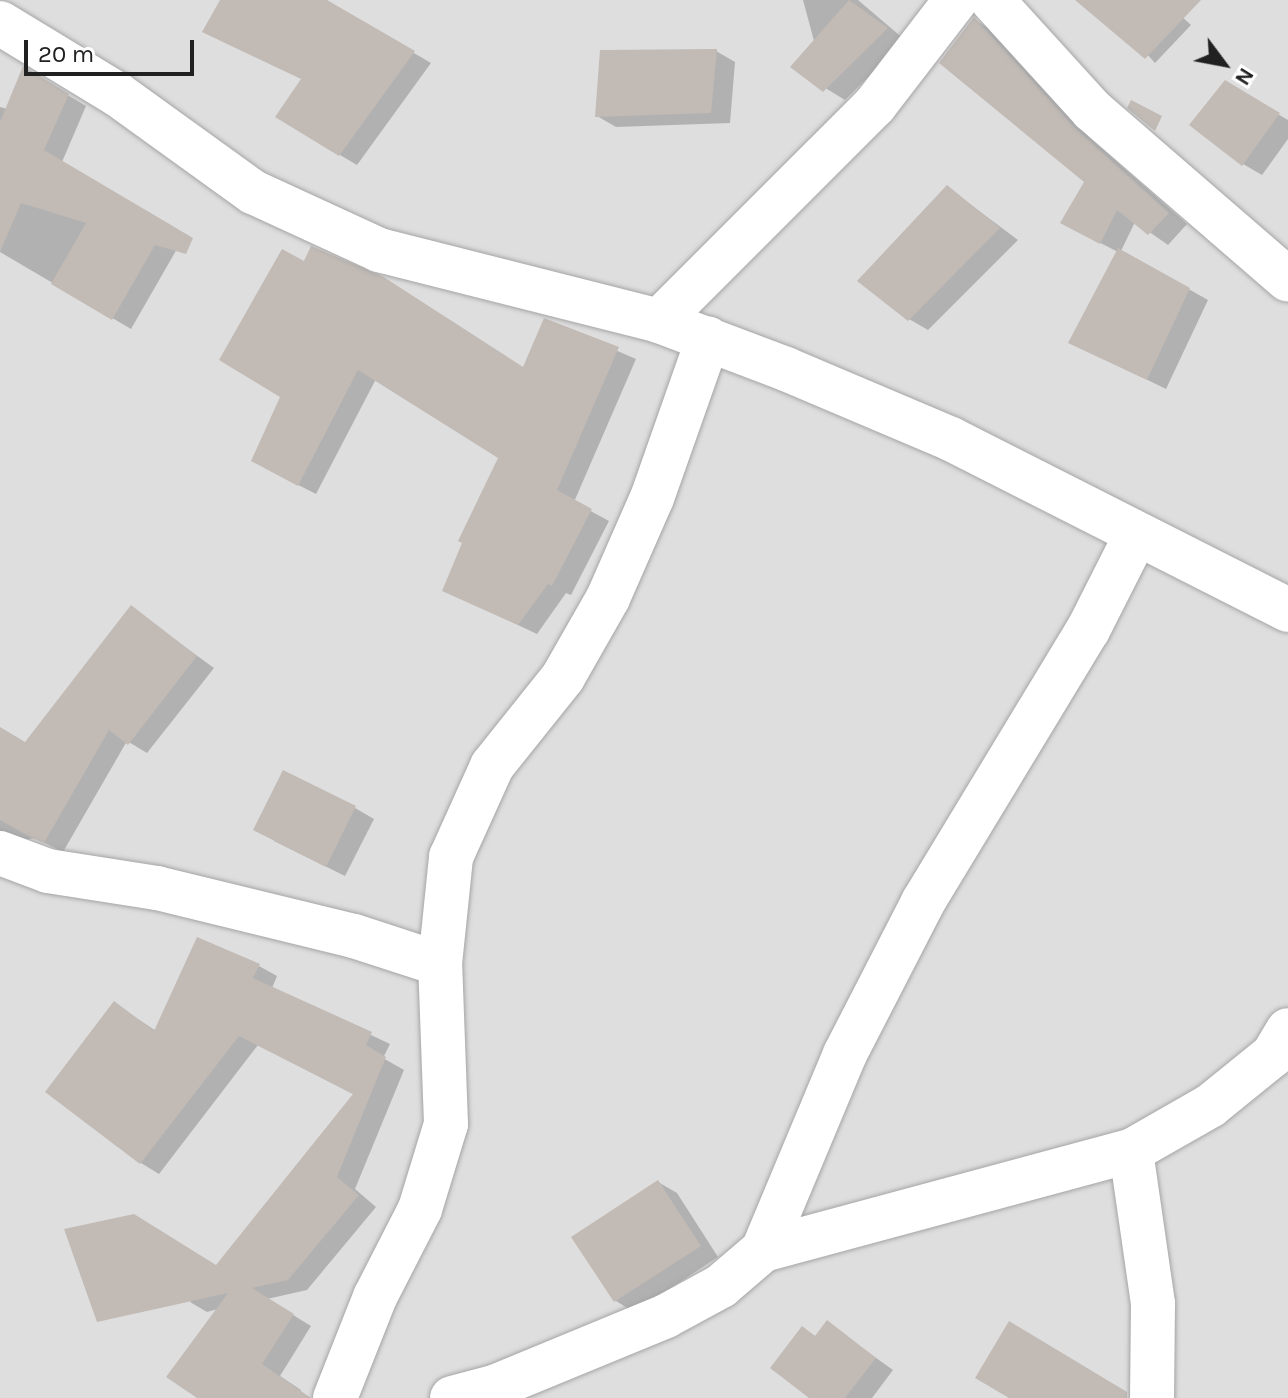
<!DOCTYPE html>
<style>
body{margin:0}
#map{position:relative;width:1288px;height:1398px;overflow:hidden;background:#f1eee8;font-family:Karla,sans-serif}
div>[style]{position:absolute}
[style*='--x']{left:calc(var(--x)*1px);top:calc(var(--y)*1px);width:calc(var(--w)*1px);rotate:calc(var(--a)*1deg)}
.residential>*{inset:0;background:#dfdede}
.shadow>*{inset:0;background:#0003}
.building>*{inset:0;background:#c1bab5}
.roads{filter:drop-shadow(0 0 2px #a5a5a5) drop-shadow(0 0 2px #a5a5a5)}
.minor>*{height:44px;margin:-22px;padding:0 22px;transform-origin:22px;border-radius:22px;background:#fff}
span{translate:-50% -50%;white-space:nowrap;text-align:center;line-height:1.15;-webkit-text-stroke:7px #fff;paint-order:stroke}
.north{position:absolute;left:1184px;top:24px;width:80px;height:80px;-webkit-text-stroke:6px #fff;paint-order:stroke;rotate:122deg;font-size:22px;font-weight:700;line-height:32px;text-align:center;color:#212121}
.north::after{content:'';display:block;margin:auto;width:28px;height:36px;background:#212121;clip-path:polygon(50% 0,100% 100%,50% 72%,0 100%)}
.scale{position:absolute;left:24px;top:40px;width:170px;height:36px;box-sizing:border-box;border:4px solid #212121;border-top:0;padding-left:10px;font-size:24px;line-height:28px;white-space:nowrap;color:#212121;-webkit-text-stroke:6px #fff;paint-order:stroke}
</style>
<div id="map">
<div class="residential">
<i style="clip-path:polygon(0 0,1288px 0,1288px 1398px,0 1398px)"></i>
</div>
<div class="shadow">
<i style="clip-path:polygon(222px 0,323px 0,431px 63px,357px 165px,340px 155px,303px 79px)"></i>
<i style="clip-path:polygon(803px 0,858px 0,905px 40px,845px 100px,827px 89px)"></i>
<i style="clip-path:polygon(1098px 0,1164px 0,1191px 25px,1155px 63px)"></i>
<i style="clip-path:polygon(975px 20px,993px 31px,1092px 140px,1187px 224px,1168px 245px,1135px 222px,1121px 251px,1208px 300px,1166px 389px,1070px 342px,1118px 252px,1081px 233px,1086px 182px)"></i>
<i style="clip-path:polygon(716px 51px,735px 62px,730px 123px,616px 127px,597px 116px)"></i>
<i style="clip-path:polygon(24px 69px,86px 106px,62px 162px,185px 235px,131px 329px,0 252px,0 107px,8px 109px)"></i>
<i style="clip-path:polygon(1225px 83px,1288px 120px,1288px 139px,1262px 175px,1243px 164px)"></i>
<i style="clip-path:polygon(947px 187px,1018px 240px,928px 330px,909px 319px)"></i>
<i style="clip-path:polygon(546px 320px,636px 359px,574px 502px,609px 521px,571px 595px,566px 593px,537px 634px,444px 590px,501px 457px,376px 379px,316px 494px,271px 471px,283px 396px,222px 359px,525px 369px)"></i>
<i style="clip-path:polygon(131px 608px,214px 668px,147px 753px,127px 741px,63px 852px,35px 838px,3px 843px,0 851px,0 750px,25px 744px)"></i>
<i style="clip-path:polygon(355px 808px,374px 819px,345px 876px,274px 841px)"></i>
<i style="clip-path:polygon(259px 966px,277px 976px,272px 988px,390px 1044px,383px 1058px,404px 1070px,355px 1189px,376px 1207px,307px 1290px,267px 1299px,311px 1326px,280px 1376px,301px 1390px,296px 1398px,201px 1398px,218px 1309px,207px 1312px,190px 1302px,355px 1095px,258px 1045px,159px 1174px,141px 1163px,114px 1003px,156px 1031px)"></i>
<i style="clip-path:polygon(658px 1182px,677px 1193px,718px 1257px,634px 1312px,616px 1301px)"></i>
<i style="clip-path:polygon(827px 1323px,893px 1370px,872px 1398px,812px 1398px,803px 1329px,817px 1337px)"></i>
</div>
<div class="building">
<i style="clip-path:polygon(220px 0,327px 0,415px 51px,339px 156px,275px 117px,301px 79px,202px 32px)"></i>
<i style="clip-path:polygon(849px 0,888px 28px,823px 92px,790px 67px)"></i>
<i style="clip-path:polygon(1075px 0,1201px 0,1145px 59px)"></i>
<i style="clip-path:polygon(974px 17px,1074px 127px,1169px 213px,1148px 235px,1117px 210px,1100px 244px,1060px 223px,1084px 182px,939px 63px)"></i>
<i style="clip-path:polygon(717px 49px,711px 113px,595px 117px,600px 50px)"></i>
<i style="clip-path:polygon(23px 66px,69px 94px,44px 150px,193px 238px,186px 254px,155px 245px,112px 320px,51px 284px,86px 223px,21px 203px,0 252px,0 122px)"></i>
<i style="clip-path:polygon(1225px 80px,1280px 113px,1242px 166px,1189px 125px)"></i>
<i style="clip-path:polygon(1131px 100px,1162px 116px,1155px 131px,1127px 108px)"></i>
<i style="clip-path:polygon(947px 185px,1000px 228px,908px 321px,857px 281px)"></i>
<i style="clip-path:polygon(311px 246px,382px 276px,523px 367px,544px 318px,619px 347px,557px 490px,592px 509px,552px 586px,548px 584px,518px 625px,442px 591px,462px 543px,458px 541px,498px 458px,358px 370px,298px 486px,251px 461px,280px 397px,219px 360px,282px 249px,304px 261px)"></i>
<i style="clip-path:polygon(1118px 248px,1190px 288px,1147px 380px,1068px 343px)"></i>
<i style="clip-path:polygon(131px 605px,197px 656px,128px 745px,109px 730px,44px 843px,32px 838px,0 820px,0 727px,25px 742px)"></i>
<i style="clip-path:polygon(283px 770px,356px 806px,326px 867px,253px 830px)"></i>
<i style="clip-path:polygon(197px 937px,260px 964px,253px 978px,372px 1032px,366px 1045px,386px 1057px,337px 1177px,359px 1195px,288px 1280px,252px 1288px,294px 1314px,262px 1364px,311px 1398px,197px 1398px,166px 1377px,228px 1293px,97px 1322px,64px 1229px,134px 1214px,216px 1265px,353px 1094px,239px 1036px,140px 1164px,45px 1092px,114px 1001px,154px 1031px)"></i>
<i style="clip-path:polygon(658px 1180px,701px 1246px,614px 1302px,571px 1237px)"></i>
<i style="clip-path:polygon(827px 1320px,876px 1358px,845px 1398px,809px 1398px,770px 1368px,802px 1326px,815px 1336px)"></i>
<i style="clip-path:polygon(1009px 1321px,1127px 1392px,1127px 1398px,1009px 1398px,975px 1378px)"></i>
</div>
<div class="roads">
<div class="minor">
<i style="--x:992;--y:0;--w:149;--a:47.7"></i>
<i style="--x:1092;--y:110;--w:259;--a:40.9"></i>
<i style="--x:0;--y:23;--w:137;--a:31.3"></i>
<i style="--x:117;--y:94;--w:168;--a:35.8"></i>
<i style="--x:253;--y:192;--w:139;--a:24.7"></i>
<i style="--x:379;--y:250;--w:289;--a:14.2"></i>
<i style="--x:659;--y:321;--w:136;--a:20.7"></i>
<i style="--x:786;--y:369;--w:179;--a:23"></i>
<i style="--x:951;--y:439;--w:378;--a:26.9"></i>
<i style="--x:659;--y:321;--w:305;--a:-45"></i>
<i style="--x:875;--y:105;--w:133;--a:-52.4"></i>
<i style="--x:0;--y:853;--w:51;--a:20.6"></i>
<i style="--x:48;--y:871;--w:110;--a:8.9"></i>
<i style="--x:157;--y:888;--w:203;--a:13.7"></i>
<i style="--x:354;--y:936;--w:90;--a:18"></i>
<i style="--x:1131;--y:1151;--w:155;--a:81.8"></i>
<i style="--x:1153;--y:1304;--w:94;--a:90.6"></i>
<i style="--x:763;--y:1250;--w:381;--a:-15.1"></i>
<i style="--x:1131;--y:1151;--w:91;--a:-29.7"></i>
<i style="--x:1210;--y:1106;--w:81;--a:-39"></i>
<i style="--x:1273;--y:1055;--w:29;--a:-59"></i>
<i style="--x:335;--y:1398;--w:109;--a:-68.4"></i>
<i style="--x:375;--y:1297;--w:99;--a:-62.9"></i>
<i style="--x:420;--y:1209;--w:89;--a:-73"></i>
<i style="--x:446;--y:1124;--w:160;--a:-92.1"></i>
<i style="--x:440;--y:964;--w:108;--a:-84.1"></i>
<i style="--x:451;--y:857;--w:100;--a:-65.7"></i>
<i style="--x:492;--y:766;--w:114;--a:-51.4"></i>
<i style="--x:563;--y:677;--w:91;--a:-60.3"></i>
<i style="--x:608;--y:598;--w:109;--a:-66.3"></i>
<i style="--x:652;--y:498;--w:169;--a:-70.6"></i>
<i style="--x:452;--y:1398;--w:43;--a:-14.7"></i>
<i style="--x:494;--y:1387;--w:186;--a:-22.4"></i>
<i style="--x:666;--y:1316;--w:63;--a:-28.6"></i>
<i style="--x:721;--y:1286;--w:55;--a:-40.6"></i>
<i style="--x:763;--y:1250;--w:212;--a:-67.3"></i>
<i style="--x:845;--y:1054;--w:171;--a:-62.8"></i>
<i style="--x:923;--y:902;--w:318;--a:-58.8"></i>
<i style="--x:1088;--y:630;--w:106;--a:-63.2"></i>
</div>
</div>
<div class="north">N</div>
<div class="scale">20 m</div>
</div>
